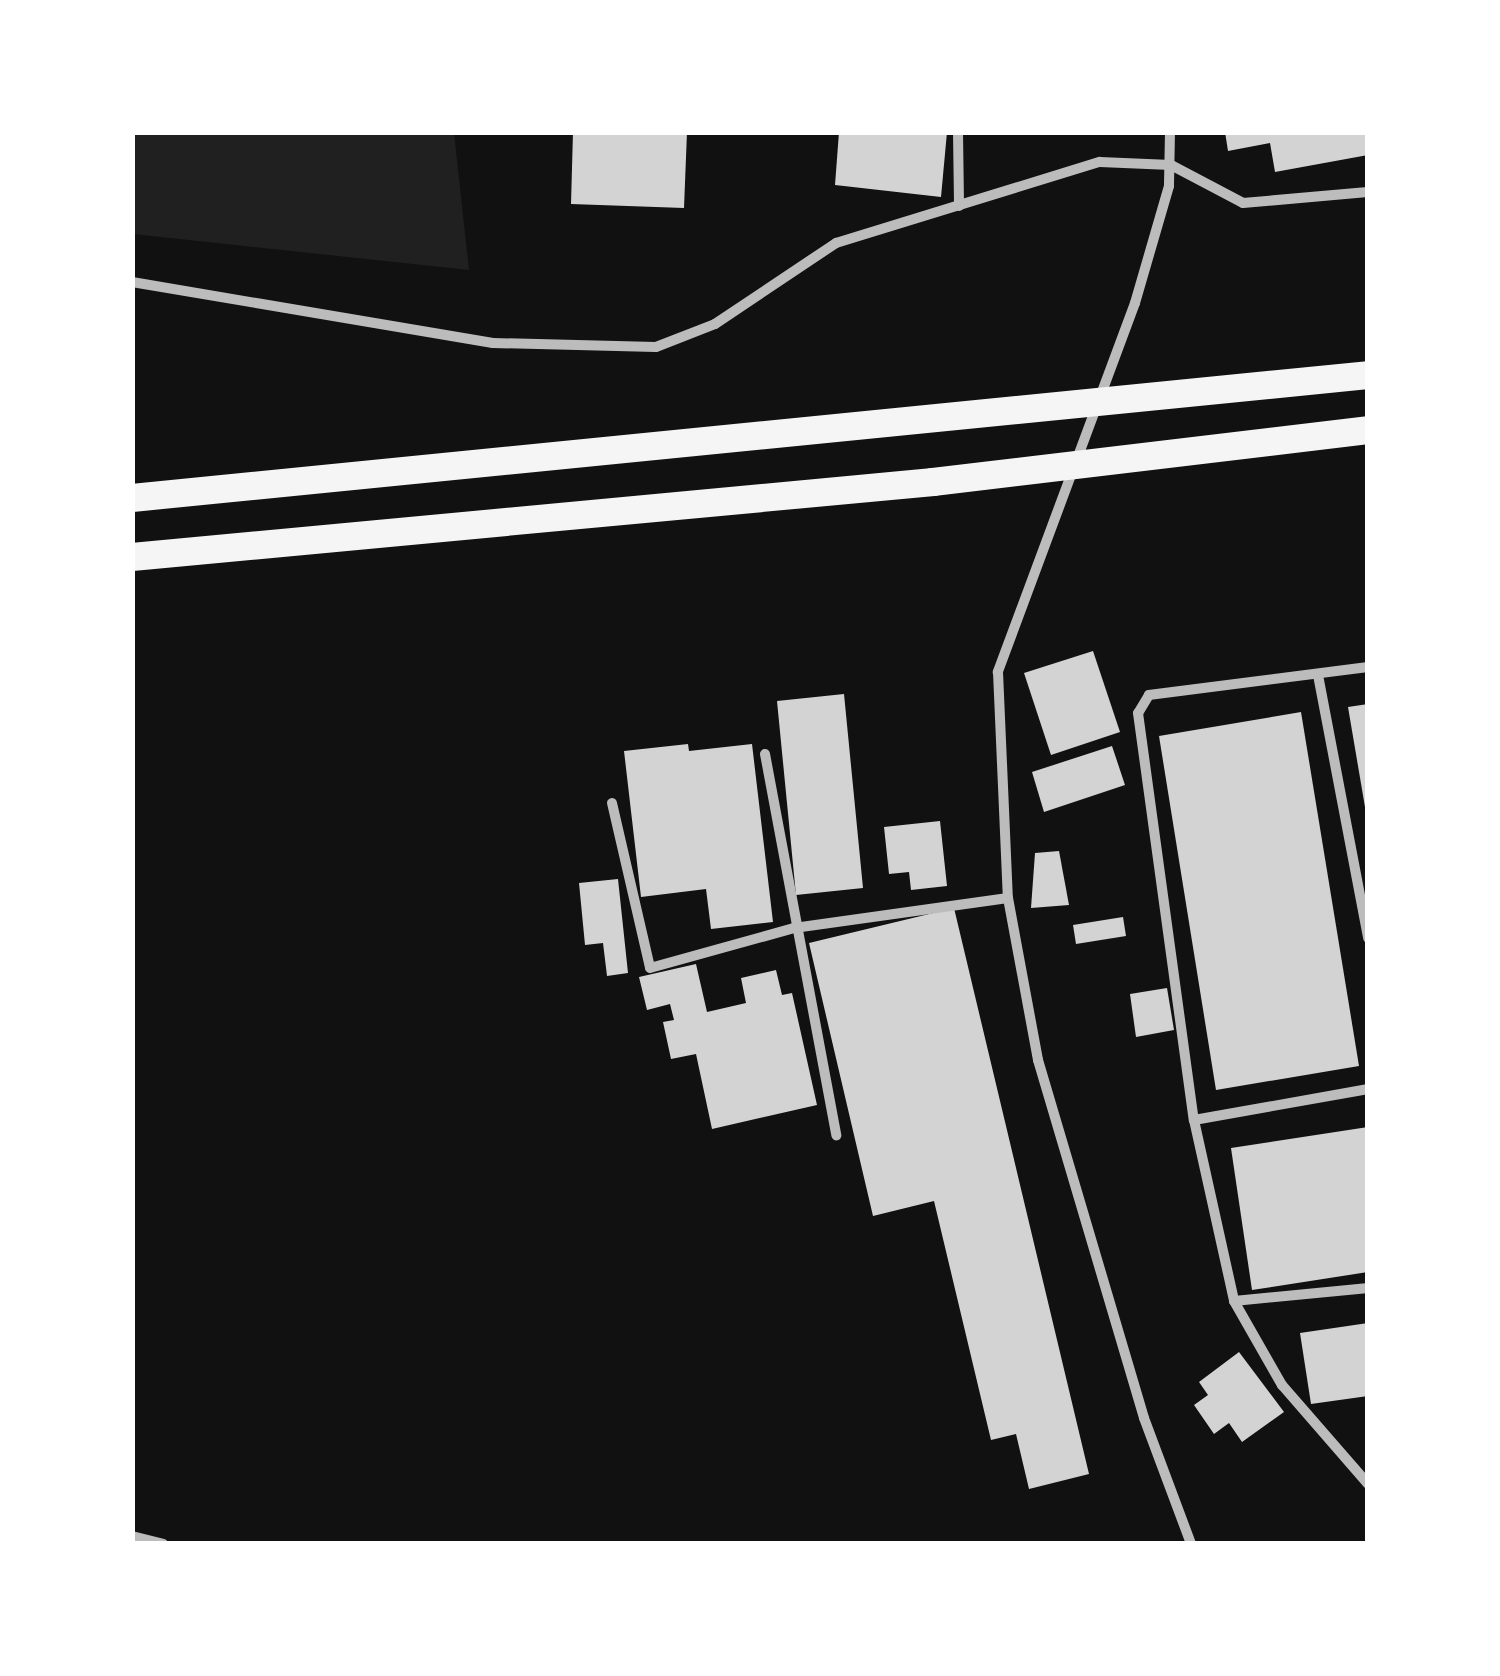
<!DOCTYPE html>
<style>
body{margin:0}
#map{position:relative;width:1500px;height:1676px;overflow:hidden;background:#111;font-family:"Golos Text",sans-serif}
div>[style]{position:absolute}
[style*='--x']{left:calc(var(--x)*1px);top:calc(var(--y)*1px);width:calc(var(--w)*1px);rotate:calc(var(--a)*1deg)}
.green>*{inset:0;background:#202020}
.building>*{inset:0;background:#d3d3d3}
.minor>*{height:10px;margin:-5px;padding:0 5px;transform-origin:5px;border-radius:5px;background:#bcbcbc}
.motorway>*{height:28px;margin:-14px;padding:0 14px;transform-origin:14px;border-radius:14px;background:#f5f5f5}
span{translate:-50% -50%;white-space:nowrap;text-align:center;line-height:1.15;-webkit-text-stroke:8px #fff;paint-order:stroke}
.frame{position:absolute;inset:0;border:135px solid #fff;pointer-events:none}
</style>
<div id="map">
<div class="green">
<i style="clip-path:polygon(132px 133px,454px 133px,469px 270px,133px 234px)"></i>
</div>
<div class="building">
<i style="clip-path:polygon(573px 132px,687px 132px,684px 208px,571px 204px)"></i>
<i style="clip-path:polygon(839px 132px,947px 132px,941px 197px,835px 185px)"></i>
<i style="clip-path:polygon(1225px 132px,1368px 132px,1368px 155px,1275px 172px,1270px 143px,1228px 151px)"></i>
<i style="clip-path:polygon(1093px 651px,1120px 732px,1051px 755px,1024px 673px)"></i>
<i style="clip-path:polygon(844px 694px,863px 888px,796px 895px,777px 701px)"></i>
<i style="clip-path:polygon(1368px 704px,1368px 813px,1366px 813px,1348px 707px)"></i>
<i style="clip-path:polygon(1301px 712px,1359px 1066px,1216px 1090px,1159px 736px)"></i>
<i style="clip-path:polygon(688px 744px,689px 751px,752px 744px,773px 922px,711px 929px,706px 889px,641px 897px,624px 751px)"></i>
<i style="clip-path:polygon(1112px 746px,1125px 785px,1044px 812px,1032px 772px)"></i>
<i style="clip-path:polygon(940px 821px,947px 886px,911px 890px,909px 872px,889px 874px,884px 827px)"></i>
<i style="clip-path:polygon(1059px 851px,1069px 905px,1031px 908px,1035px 853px)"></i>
<i style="clip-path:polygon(618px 879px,628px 973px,607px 976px,603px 943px,585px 945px,579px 883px)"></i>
<i style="clip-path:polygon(954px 908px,1089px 1474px,1029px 1489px,1016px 1434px,991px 1440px,934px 1201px,873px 1216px,809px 943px)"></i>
<i style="clip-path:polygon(1123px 917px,1126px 936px,1076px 944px,1073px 925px)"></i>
<i style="clip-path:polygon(696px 964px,707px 1012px,746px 1003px,741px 978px,776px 970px,782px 995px,792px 993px,817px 1105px,712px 1129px,696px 1054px,671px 1059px,663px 1022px,674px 1020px,670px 1004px,647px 1010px,639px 977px)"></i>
<i style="clip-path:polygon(1167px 988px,1174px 1030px,1136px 1037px,1130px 994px)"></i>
<i style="clip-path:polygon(1368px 1127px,1368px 1272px,1252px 1290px,1231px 1148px)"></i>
<i style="clip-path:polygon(1368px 1323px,1368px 1396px,1311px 1404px,1300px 1333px)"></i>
<i style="clip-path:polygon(1239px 1352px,1284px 1412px,1242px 1442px,1229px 1423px,1214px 1434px,1194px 1405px,1208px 1395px,1199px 1382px)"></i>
</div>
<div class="minor">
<i style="--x:958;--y:132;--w:74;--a:89.2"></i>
<i style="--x:1170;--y:132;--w:54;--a:91.1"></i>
<i style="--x:1169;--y:186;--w:122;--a:106.2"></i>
<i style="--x:1135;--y:303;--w:394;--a:110.4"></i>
<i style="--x:998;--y:672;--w:226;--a:87.5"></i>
<i style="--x:1008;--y:898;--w:165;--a:79.5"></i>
<i style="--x:1038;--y:1060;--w:373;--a:73.5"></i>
<i style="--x:1144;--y:1418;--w:134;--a:69.5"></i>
<i style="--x:132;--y:282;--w:366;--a:9.6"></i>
<i style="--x:493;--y:343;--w:163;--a:1.4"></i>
<i style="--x:656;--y:347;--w:63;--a:-21.3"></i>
<i style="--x:715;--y:324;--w:146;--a:-33.8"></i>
<i style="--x:836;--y:243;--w:276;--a:-17.1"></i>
<i style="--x:1100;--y:162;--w:71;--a:2.4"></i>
<i style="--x:1171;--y:165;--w:81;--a:27.8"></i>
<i style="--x:1243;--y:203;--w:125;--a:-5"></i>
<i style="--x:1368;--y:667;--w:221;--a:172.7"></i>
<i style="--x:1149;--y:695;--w:21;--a:121"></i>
<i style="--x:1138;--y:713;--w:411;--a:82.2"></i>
<i style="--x:1194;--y:1120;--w:185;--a:77.5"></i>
<i style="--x:1234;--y:1301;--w:97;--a:60.3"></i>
<i style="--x:1282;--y:1385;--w:131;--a:49"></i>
<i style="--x:1318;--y:675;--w:268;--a:79.2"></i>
<i style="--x:765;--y:754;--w:388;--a:79.4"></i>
<i style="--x:612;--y:803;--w:169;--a:77"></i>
<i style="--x:650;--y:968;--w:149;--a:-15.5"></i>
<i style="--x:794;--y:928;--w:216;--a:-8"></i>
<i style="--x:1194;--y:1120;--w:177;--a:-10.1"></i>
<i style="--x:1234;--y:1301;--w:135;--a:-5.5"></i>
<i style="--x:132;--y:1536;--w:32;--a:14"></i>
</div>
<div class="motorway">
<i style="--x:132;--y:498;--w:1242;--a:-5.68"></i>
<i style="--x:132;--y:557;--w:805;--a:-5.35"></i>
<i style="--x:933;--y:482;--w:438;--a:-6.8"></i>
</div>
<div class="frame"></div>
</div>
